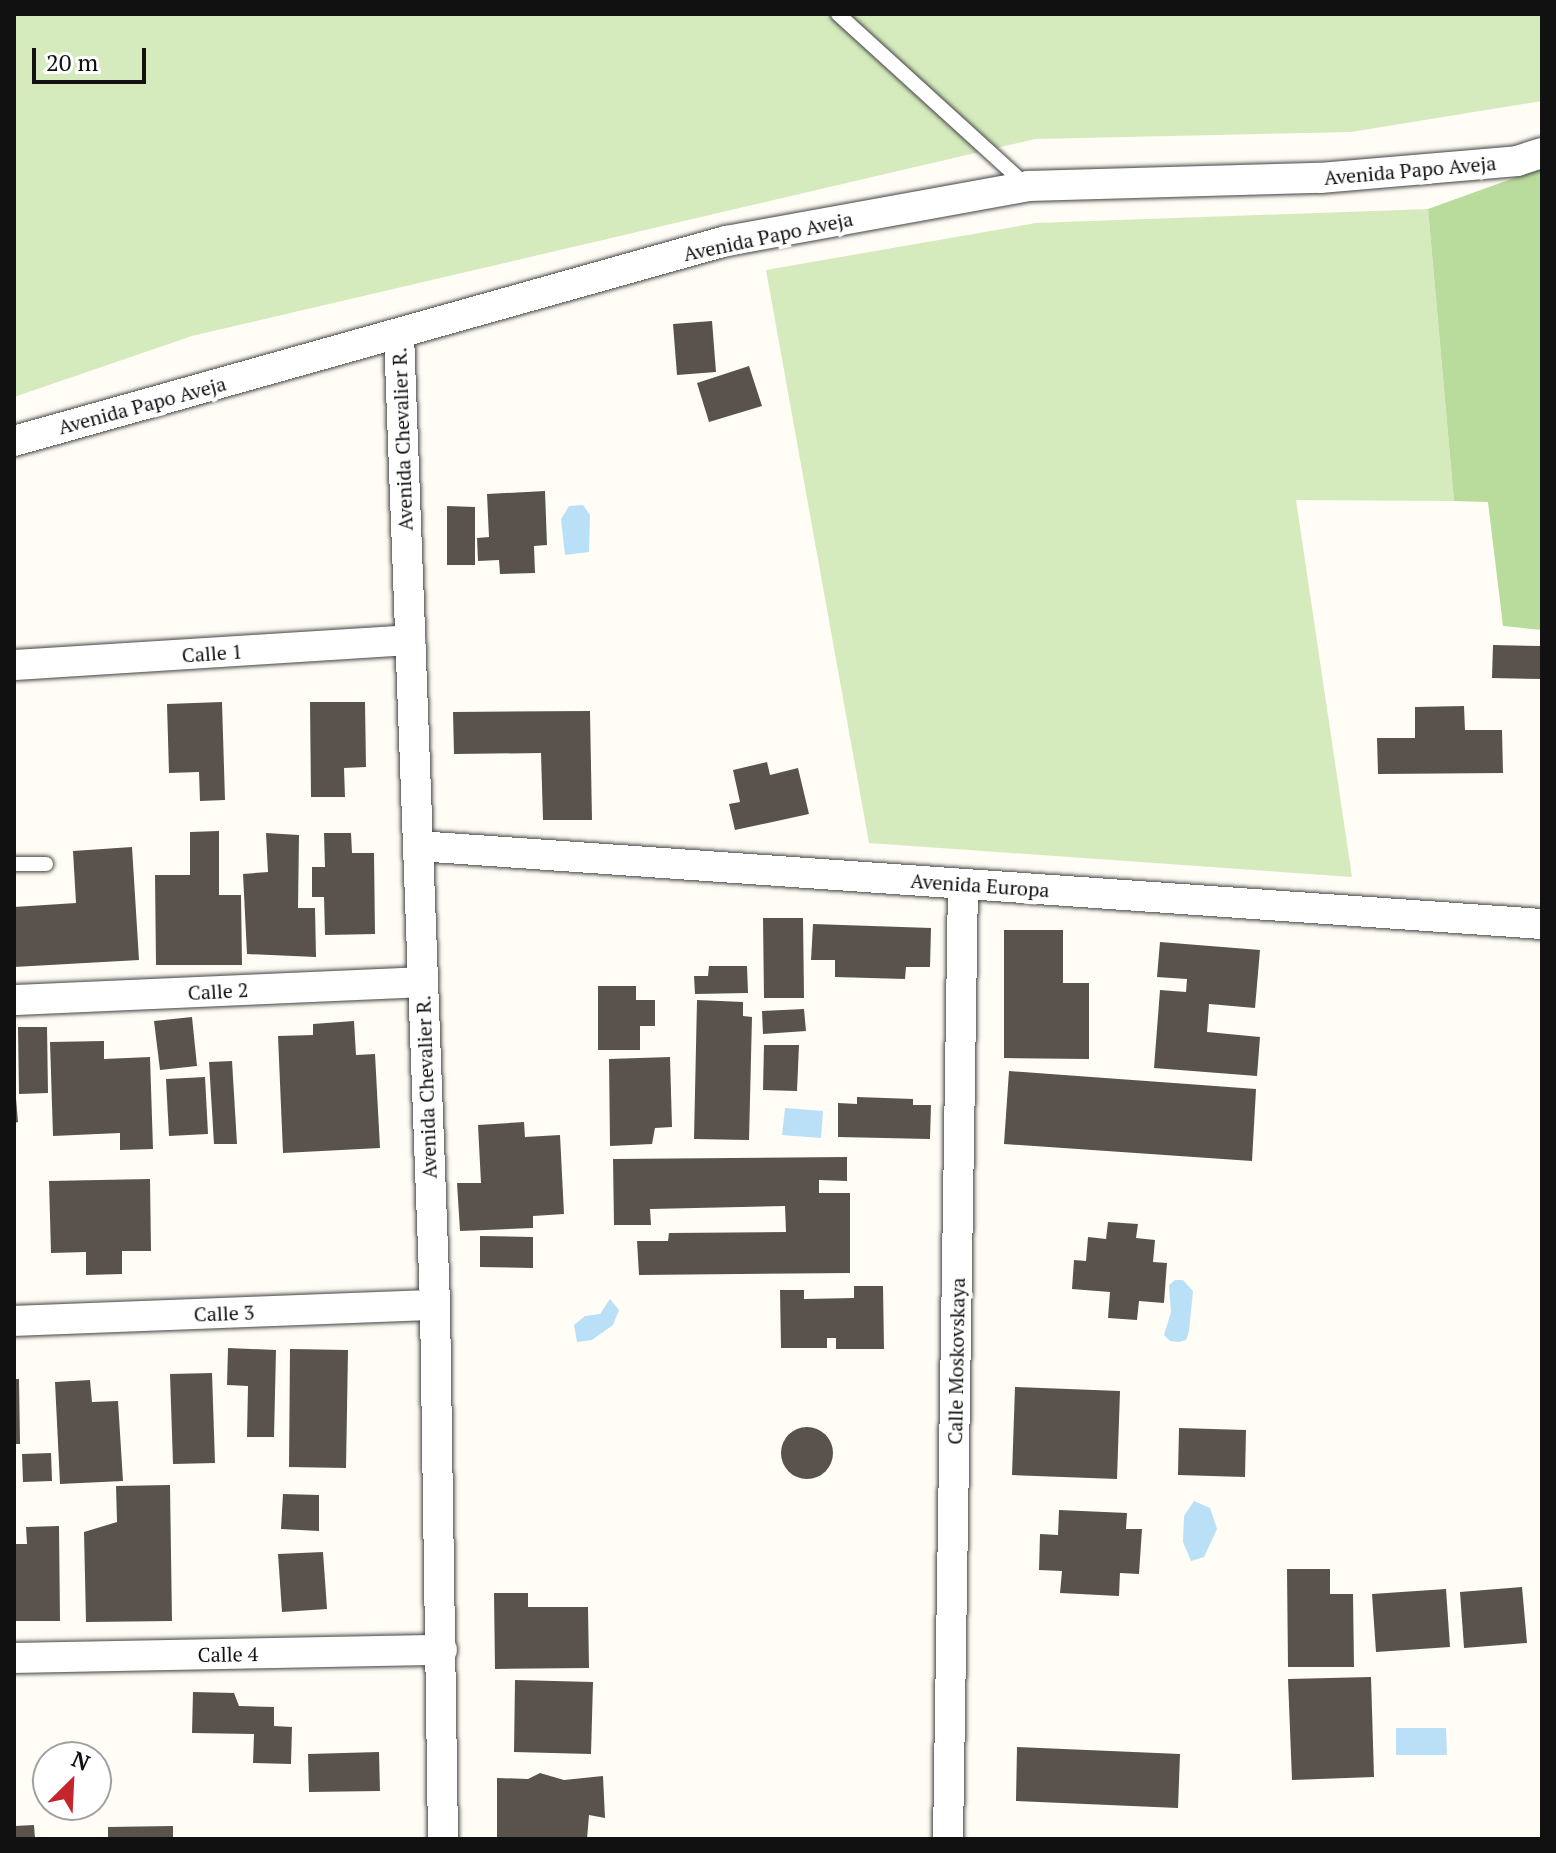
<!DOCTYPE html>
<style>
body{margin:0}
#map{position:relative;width:1556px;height:1853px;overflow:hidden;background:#fffdf5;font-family:"PT Serif",serif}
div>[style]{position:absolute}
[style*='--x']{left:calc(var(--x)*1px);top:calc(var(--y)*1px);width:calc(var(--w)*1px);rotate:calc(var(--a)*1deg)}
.green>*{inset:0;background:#d5ebbd}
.forest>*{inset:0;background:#b9dc9c}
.water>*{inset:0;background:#b9e0f7}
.building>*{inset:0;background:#5a524d}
.round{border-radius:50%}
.roads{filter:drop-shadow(0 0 2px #444) drop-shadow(0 0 2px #444)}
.service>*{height:14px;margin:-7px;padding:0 7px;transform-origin:7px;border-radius:7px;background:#fff}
.minor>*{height:30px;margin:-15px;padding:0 15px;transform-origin:15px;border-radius:15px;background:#fff}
span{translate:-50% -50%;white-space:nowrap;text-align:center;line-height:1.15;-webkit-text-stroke:8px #fff;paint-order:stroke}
.street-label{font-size:20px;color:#111}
.frame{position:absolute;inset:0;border:16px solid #111;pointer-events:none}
.north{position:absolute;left:32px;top:1741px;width:80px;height:80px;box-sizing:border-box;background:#fff;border:2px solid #a0a0a0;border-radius:50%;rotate:24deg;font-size:22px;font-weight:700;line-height:32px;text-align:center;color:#111}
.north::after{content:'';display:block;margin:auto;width:28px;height:36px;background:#c4262e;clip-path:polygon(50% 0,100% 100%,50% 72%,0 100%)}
.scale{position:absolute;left:32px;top:48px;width:114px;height:36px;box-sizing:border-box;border:4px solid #111;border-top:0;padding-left:10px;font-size:24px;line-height:28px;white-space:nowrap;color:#111;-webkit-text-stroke:6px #fff;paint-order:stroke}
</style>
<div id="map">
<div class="green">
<i style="clip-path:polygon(14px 14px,1542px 14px,1542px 101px,1351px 132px,1035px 139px,192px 336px,14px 397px)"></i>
<i style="clip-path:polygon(1428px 209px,1454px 501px,1296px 500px,1352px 877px,869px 843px,766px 270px,1036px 223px)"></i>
</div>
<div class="forest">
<i style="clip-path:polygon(1542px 168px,1542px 630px,1503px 626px,1488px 502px,1454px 501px,1428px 209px)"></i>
</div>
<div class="water">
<i style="clip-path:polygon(583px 505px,590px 515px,589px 552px,565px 555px,561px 519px,569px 506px)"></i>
<i style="clip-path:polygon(785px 1108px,823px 1111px,821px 1138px,782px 1135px)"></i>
<i style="clip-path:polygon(1175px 1280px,1183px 1280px,1193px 1291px,1189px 1331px,1186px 1340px,1179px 1342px,1170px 1341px,1164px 1335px,1171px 1312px,1169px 1285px)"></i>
<i style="clip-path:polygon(610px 1299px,619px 1310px,613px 1325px,592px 1340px,577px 1342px,574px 1325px,585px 1316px,600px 1314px)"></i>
<i style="clip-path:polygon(1194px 1501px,1210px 1508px,1217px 1529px,1204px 1557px,1191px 1561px,1183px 1542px,1184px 1516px)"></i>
<i style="clip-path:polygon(1396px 1728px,1446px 1728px,1447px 1755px,1396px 1755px)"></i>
</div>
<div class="building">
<i style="clip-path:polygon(712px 321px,716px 372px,677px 375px,673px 324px)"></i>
<i style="clip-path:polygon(749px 366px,762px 406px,709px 422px,697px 383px)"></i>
<i style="clip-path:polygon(545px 491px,547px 545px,534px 546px,535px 573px,500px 574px,499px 560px,478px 561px,477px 538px,489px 537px,487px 494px)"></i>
<i style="clip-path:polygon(447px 506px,475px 507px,475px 565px,447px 565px)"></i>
<i style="clip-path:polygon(1493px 645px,1542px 646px,1542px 679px,1492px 678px)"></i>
<i style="clip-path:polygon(222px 702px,225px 800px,200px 801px,199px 772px,169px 773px,167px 704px)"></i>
<i style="clip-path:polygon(310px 702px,365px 702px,366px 767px,344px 768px,345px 797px,311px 797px)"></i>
<i style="clip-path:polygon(1464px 706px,1465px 730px,1502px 730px,1503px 773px,1378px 774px,1377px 738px,1415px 738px,1415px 707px)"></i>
<i style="clip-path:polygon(590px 711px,592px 820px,543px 820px,541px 753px,454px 754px,453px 712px)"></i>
<i style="clip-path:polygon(767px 762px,770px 775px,798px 768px,809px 814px,735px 830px,729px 804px,740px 802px,733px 770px)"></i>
<i style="clip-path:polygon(219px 831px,219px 895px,241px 895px,242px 965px,156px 965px,155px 875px,190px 875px,190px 832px)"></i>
<i style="clip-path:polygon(266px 833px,299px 835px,298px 908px,315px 908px,316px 957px,247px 954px,243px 874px,268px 872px)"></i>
<i style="clip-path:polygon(324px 833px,351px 833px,352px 853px,374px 853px,375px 934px,325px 935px,324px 897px,312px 897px,312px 867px,325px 867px)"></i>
<i style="clip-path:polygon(132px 847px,139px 960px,14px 967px,14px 907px,76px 903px,73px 851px)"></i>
<i style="clip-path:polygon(763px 918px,803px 918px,804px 998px,764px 998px)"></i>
<i style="clip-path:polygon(813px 924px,931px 928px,930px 967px,906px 967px,905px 979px,835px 977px,835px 960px,811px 960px)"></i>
<i style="clip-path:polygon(1004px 930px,1063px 930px,1063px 983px,1089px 983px,1089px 1059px,1004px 1058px)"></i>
<i style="clip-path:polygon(1160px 942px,1260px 950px,1255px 1008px,1209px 1004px,1207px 1032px,1260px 1037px,1257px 1076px,1154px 1068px,1160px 990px,1186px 992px,1187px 979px,1157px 977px)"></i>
<i style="clip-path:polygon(709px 966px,747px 966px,748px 993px,695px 994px,694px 976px,708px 976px)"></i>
<i style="clip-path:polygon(598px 986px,636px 986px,636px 1000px,655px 1000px,655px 1026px,640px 1026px,640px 1050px,598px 1050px)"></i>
<i style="clip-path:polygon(697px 1000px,743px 1002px,743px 1016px,752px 1017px,749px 1140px,694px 1139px)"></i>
<i style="clip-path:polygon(804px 1009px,806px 1031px,763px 1034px,762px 1011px)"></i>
<i style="clip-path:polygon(192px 1017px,197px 1066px,160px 1070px,154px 1021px)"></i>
<i style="clip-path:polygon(354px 1021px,356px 1055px,375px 1054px,380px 1148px,283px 1153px,278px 1036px,313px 1035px,313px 1024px)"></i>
<i style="clip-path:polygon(18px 1027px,47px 1027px,48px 1093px,19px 1094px)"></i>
<i style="clip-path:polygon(104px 1041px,104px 1059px,150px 1057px,153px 1149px,120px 1150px,120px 1133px,53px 1136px,50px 1042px)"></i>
<i style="clip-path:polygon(764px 1045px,799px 1045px,797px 1091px,763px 1090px)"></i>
<i style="clip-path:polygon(670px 1057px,672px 1127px,655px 1128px,652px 1144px,610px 1146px,609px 1059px)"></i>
<i style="clip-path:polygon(232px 1061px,237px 1144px,214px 1144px,209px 1062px)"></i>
<i style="clip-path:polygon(1009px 1071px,1256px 1089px,1252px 1161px,1004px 1144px)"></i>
<i style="clip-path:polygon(205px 1077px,208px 1134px,169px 1136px,166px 1079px)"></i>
<i style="clip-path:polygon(857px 1097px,913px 1099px,913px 1105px,931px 1105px,930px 1139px,838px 1137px,838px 1103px,857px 1104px)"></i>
<i style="clip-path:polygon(14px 1098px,16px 1098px,18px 1122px,14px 1123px)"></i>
<i style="clip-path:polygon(524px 1122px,525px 1137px,560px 1135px,564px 1214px,533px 1216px,533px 1228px,460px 1231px,457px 1183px,481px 1183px,478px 1125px)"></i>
<i style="clip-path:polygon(847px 1157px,847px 1181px,819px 1180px,819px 1193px,850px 1193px,850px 1273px,639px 1275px,637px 1241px,668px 1241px,669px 1233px,786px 1232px,785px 1206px,650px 1209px,651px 1225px,614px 1225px,613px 1159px)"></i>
<i style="clip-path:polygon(150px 1179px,151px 1251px,122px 1251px,122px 1274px,86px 1275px,86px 1252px,51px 1253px,49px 1181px)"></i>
<i style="clip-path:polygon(1108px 1222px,1138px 1224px,1136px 1238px,1155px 1240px,1153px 1262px,1167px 1263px,1164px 1303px,1139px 1301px,1137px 1320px,1108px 1318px,1110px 1292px,1072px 1289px,1074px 1260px,1086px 1261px,1088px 1237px,1106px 1239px)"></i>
<i style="clip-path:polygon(480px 1236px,533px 1237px,533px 1268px,480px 1267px)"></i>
<i style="clip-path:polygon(854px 1286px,883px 1286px,884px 1349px,836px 1349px,836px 1338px,827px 1338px,827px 1348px,781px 1348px,780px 1290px,804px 1290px,804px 1299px,854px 1298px)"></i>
<i style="clip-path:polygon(228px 1348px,276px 1350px,274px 1437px,247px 1437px,248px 1386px,227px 1385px)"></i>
<i style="clip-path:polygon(290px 1349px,348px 1350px,346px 1468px,289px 1467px)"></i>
<i style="clip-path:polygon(212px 1373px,215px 1463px,173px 1464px,170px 1374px)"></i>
<i style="clip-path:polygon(14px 1379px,19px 1379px,20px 1444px,14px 1444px)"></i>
<i style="clip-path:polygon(90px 1380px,92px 1402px,118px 1401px,123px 1481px,60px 1484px,55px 1382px)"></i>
<i style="clip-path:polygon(1015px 1387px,1120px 1391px,1117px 1479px,1012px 1475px)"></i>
<i class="round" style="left:781px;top:1427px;width:52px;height:52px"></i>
<i style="clip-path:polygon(1179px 1428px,1246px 1430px,1245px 1477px,1178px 1475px)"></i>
<i style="clip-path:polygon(51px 1453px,52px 1481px,23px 1482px,22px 1454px)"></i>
<i style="clip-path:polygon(170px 1485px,172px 1621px,86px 1622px,84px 1532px,117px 1522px,116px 1486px)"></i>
<i style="clip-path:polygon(283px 1494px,319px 1495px,319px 1531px,281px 1529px)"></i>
<i style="clip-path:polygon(1059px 1510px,1127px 1513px,1126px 1529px,1142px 1529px,1139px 1574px,1120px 1573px,1119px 1596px,1060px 1593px,1062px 1571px,1039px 1570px,1040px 1534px,1058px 1535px)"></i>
<i style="clip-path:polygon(59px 1526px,60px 1621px,14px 1621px,14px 1544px,27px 1544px,26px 1527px)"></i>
<i style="clip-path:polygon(323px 1552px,327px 1609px,282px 1612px,278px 1554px)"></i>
<i style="clip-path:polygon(1287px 1569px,1330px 1569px,1330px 1594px,1353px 1594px,1354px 1667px,1288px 1667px)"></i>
<i style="clip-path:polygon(1522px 1587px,1527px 1643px,1464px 1648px,1460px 1592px)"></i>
<i style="clip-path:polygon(1446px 1589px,1450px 1647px,1376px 1652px,1372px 1594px)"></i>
<i style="clip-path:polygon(494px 1593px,528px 1593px,528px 1607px,588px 1607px,589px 1668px,495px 1669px)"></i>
<i style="clip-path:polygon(1371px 1677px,1374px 1777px,1292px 1780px,1288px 1679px)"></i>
<i style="clip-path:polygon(515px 1680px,593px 1682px,591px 1754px,514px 1752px)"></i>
<i style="clip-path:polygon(193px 1692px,234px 1693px,239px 1706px,274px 1707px,274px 1726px,292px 1727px,291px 1764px,253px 1763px,254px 1734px,192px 1733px)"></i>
<i style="clip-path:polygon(1017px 1747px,1180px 1754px,1178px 1808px,1016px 1801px)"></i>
<i style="clip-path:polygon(379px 1752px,380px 1791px,309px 1792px,308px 1754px)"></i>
<i style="clip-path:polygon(540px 1773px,564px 1780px,603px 1776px,605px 1818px,589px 1815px,587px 1839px,497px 1839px,497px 1778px,528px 1779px)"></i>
<i style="clip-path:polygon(34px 1825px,35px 1839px,14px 1839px,14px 1826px)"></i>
<i style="clip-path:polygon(173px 1826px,173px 1839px,108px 1839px,108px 1827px)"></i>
</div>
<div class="roads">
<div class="service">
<i style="--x:838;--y:14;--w:256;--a:42.3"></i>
<i style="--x:14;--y:864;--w:32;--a:0"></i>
</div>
<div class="minor">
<i style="--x:399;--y:335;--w:971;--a:87.87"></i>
<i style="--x:435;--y:1305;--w:534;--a:89.14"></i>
<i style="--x:14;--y:441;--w:740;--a:-15.69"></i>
<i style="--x:726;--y:241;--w:307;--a:-10.3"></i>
<i style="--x:1028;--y:186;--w:292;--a:-1.6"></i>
<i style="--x:1320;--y:178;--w:198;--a:-4.9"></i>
<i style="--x:1517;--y:161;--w:26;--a:-18"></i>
<i style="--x:14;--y:665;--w:397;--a:-3.6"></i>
<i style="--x:418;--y:846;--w:1127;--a:3.97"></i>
<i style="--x:14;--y:1000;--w:408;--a:-2.5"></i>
<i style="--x:14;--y:1321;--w:421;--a:-2.2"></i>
<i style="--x:14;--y:1658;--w:428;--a:-1.1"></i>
<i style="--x:948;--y:1839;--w:955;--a:-89.1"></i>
</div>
</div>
<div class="street-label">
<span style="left:1410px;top:170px;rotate:-5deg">Avenida Papo Aveja</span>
<span style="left:768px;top:236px;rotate:-12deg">Avenida Papo Aveja</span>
<span style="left:142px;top:405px;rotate:-15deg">Avenida Papo Aveja</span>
<span style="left:402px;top:439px;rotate:-92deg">Avenida Chevalier R.</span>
<span style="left:212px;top:653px;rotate:-4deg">Calle 1</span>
<span style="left:980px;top:885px;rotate:4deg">Avenida Europa</span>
<span style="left:218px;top:991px;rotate:-3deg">Calle 2</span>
<span style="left:426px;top:1087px;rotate:-92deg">Avenida Chevalier R.</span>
<span style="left:224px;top:1313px;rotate:-2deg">Calle 3</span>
<span style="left:956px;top:1361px;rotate:-89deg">Calle Moskovskaya</span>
<span style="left:228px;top:1654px;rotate:-1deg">Calle 4</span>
</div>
<div class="frame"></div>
<div class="north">N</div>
<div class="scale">20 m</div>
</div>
